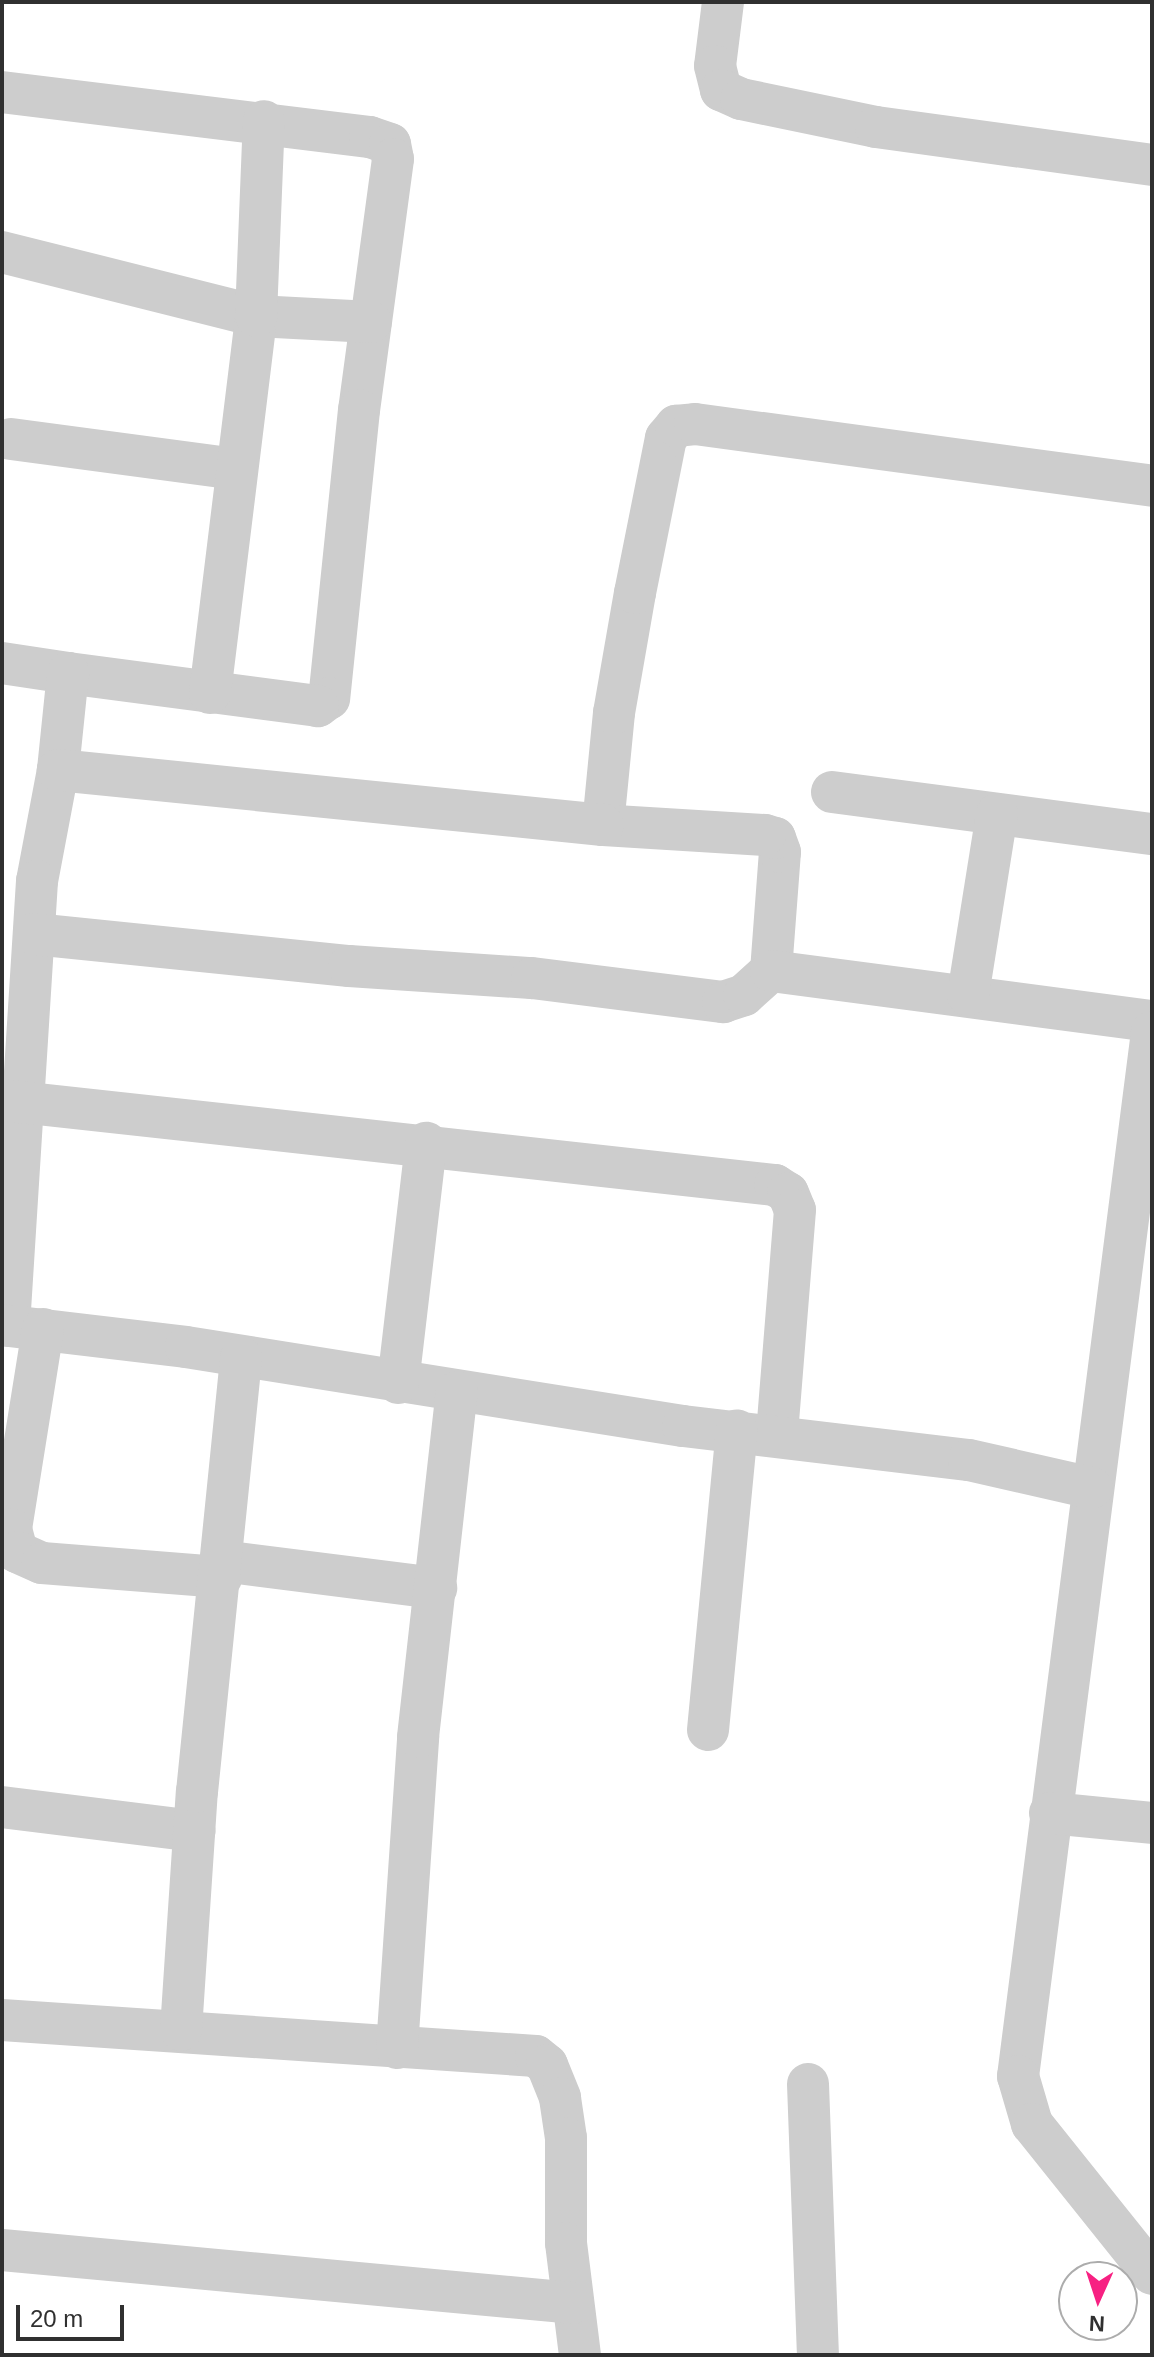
<!DOCTYPE html>
<style>
body{margin:0}
#map{position:relative;width:1154px;height:2357px;overflow:hidden;background:#fff;font-family:Arial,sans-serif}
div>[style]{position:absolute}
[style*='--x']{left:calc(var(--x)*1px);top:calc(var(--y)*1px);width:calc(var(--w)*1px);rotate:calc(var(--a)*1deg)}
.minor>*{height:42px;margin:-21px;padding:0 21px;transform-origin:21px;border-radius:21px;background:#cdcdcd}
span{translate:-50% -50%;white-space:nowrap;text-align:center;line-height:1.15;-webkit-text-stroke:8px #fff;paint-order:stroke}
.frame{position:absolute;inset:0;border:4px solid #303030;pointer-events:none}
.north{position:absolute;left:1058px;top:2261px;width:80px;height:80px;box-sizing:border-box;background:#fff;border:2px solid #acacac;border-radius:50%;rotate:183deg;font-size:22px;font-weight:700;line-height:32px;text-align:center;color:#303030}
.north::after{content:'';display:block;margin:auto;width:28px;height:36px;background:#f72182;clip-path:polygon(50% 0,100% 100%,50% 72%,0 100%)}
.scale{position:absolute;left:16px;top:2305px;width:108px;height:36px;box-sizing:border-box;border:4px solid #303030;border-top:0;padding-left:10px;font-size:24px;line-height:28px;white-space:nowrap;color:#303030;-webkit-text-stroke:6px #fff;paint-order:stroke}
</style>
<div id="map">
<div class="minor">
<i style="--x:723;--y:2;--w:64;--a:97.1"></i>
<i style="--x:715;--y:66;--w:25;--a:76"></i>
<i style="--x:721;--y:90;--w:22;--a:24"></i>
<i style="--x:741;--y:99;--w:138;--a:11.7"></i>
<i style="--x:876;--y:127;--w:279;--a:7.8"></i>
<i style="--x:2;--y:92;--w:371;--a:7"></i>
<i style="--x:370;--y:137;--w:21;--a:19"></i>
<i style="--x:390;--y:144;--w:15;--a:79"></i>
<i style="--x:393;--y:159;--w:253;--a:97.7"></i>
<i style="--x:359;--y:410;--w:290;--a:95.9"></i>
<i style="--x:329;--y:698;--w:14;--a:144"></i>
<i style="--x:318;--y:706;--w:252;--a:-172.5"></i>
<i style="--x:2;--y:252;--w:262;--a:14.1"></i>
<i style="--x:256;--y:316;--w:115;--a:3"></i>
<i style="--x:11;--y:439;--w:227;--a:7.6"></i>
<i style="--x:2;--y:663;--w:67;--a:8.6"></i>
<i style="--x:68;--y:673;--w:98;--a:95.9"></i>
<i style="--x:58;--y:770;--w:113;--a:100.7"></i>
<i style="--x:37;--y:881;--w:446;--a:93.6"></i>
<i style="--x:210;--y:693;--w:380;--a:-83"></i>
<i style="--x:256;--y:316;--w:195;--a:-87.7"></i>
<i style="--x:832;--y:792;--w:323;--a:7.5"></i>
<i style="--x:603;--y:825;--w:113;--a:-84.4"></i>
<i style="--x:614;--y:713;--w:122;--a:-80.1"></i>
<i style="--x:635;--y:593;--w:158;--a:-78.7"></i>
<i style="--x:666;--y:438;--w:16;--a:-50"></i>
<i style="--x:676;--y:426;--w:19;--a:-6"></i>
<i style="--x:695;--y:424;--w:461;--a:7.7"></i>
<i style="--x:34;--y:934;--w:317;--a:5.8"></i>
<i style="--x:349;--y:966;--w:183;--a:3.8"></i>
<i style="--x:532;--y:978;--w:193;--a:7.2"></i>
<i style="--x:723;--y:1002;--w:22;--a:-18"></i>
<i style="--x:744;--y:995;--w:36;--a:-42"></i>
<i style="--x:771;--y:971;--w:119;--a:-85.7"></i>
<i style="--x:780;--y:852;--w:15;--a:-110"></i>
<i style="--x:775;--y:838;--w:10;--a:-163"></i>
<i style="--x:765;--y:835;--w:162;--a:-176.5"></i>
<i style="--x:603;--y:825;--w:548;--a:-174.24"></i>
<i style="--x:771;--y:971;--w:384;--a:7.5"></i>
<i style="--x:968;--y:995;--w:183;--a:-80.9"></i>
<i style="--x:1152;--y:1032;--w:1053;--a:97.31"></i>
<i style="--x:1018;--y:2076;--w:50;--a:73.7"></i>
<i style="--x:1032;--y:2124;--w:192;--a:51.3"></i>
<i style="--x:2;--y:1100;--w:778;--a:6.28"></i>
<i style="--x:775;--y:1185;--w:15;--a:32"></i>
<i style="--x:788;--y:1193;--w:18;--a:68"></i>
<i style="--x:795;--y:1210;--w:226;--a:94.6"></i>
<i style="--x:2;--y:1325;--w:185;--a:6.8"></i>
<i style="--x:186;--y:1347;--w:503;--a:9.03"></i>
<i style="--x:683;--y:1426;--w:288;--a:6.8"></i>
<i style="--x:969;--y:1460;--w:126;--a:12.8"></i>
<i style="--x:43;--y:1329;--w:203;--a:99.1"></i>
<i style="--x:11;--y:1529;--w:24;--a:75"></i>
<i style="--x:17;--y:1552;--w:27;--a:24"></i>
<i style="--x:42;--y:1563;--w:180;--a:4.5"></i>
<i style="--x:398;--y:1383;--w:242;--a:-83.3"></i>
<i style="--x:222;--y:1561;--w:216;--a:7.2"></i>
<i style="--x:708;--y:1730;--w:301;--a:-84.5"></i>
<i style="--x:2;--y:1807;--w:194;--a:7.1"></i>
<i style="--x:1050;--y:1813;--w:102;--a:5.6"></i>
<i style="--x:2;--y:2020;--w:535;--a:3.86"></i>
<i style="--x:536;--y:2056;--w:14;--a:39"></i>
<i style="--x:547;--y:2065;--w:35;--a:68"></i>
<i style="--x:560;--y:2098;--w:40;--a:81.5"></i>
<i style="--x:566;--y:2138;--w:105;--a:90"></i>
<i style="--x:566;--y:2243;--w:113;--a:82.9"></i>
<i style="--x:181;--y:2030;--w:239;--a:-86.2"></i>
<i style="--x:197;--y:1792;--w:437;--a:-84.2"></i>
<i style="--x:397;--y:2048;--w:312;--a:-86.1"></i>
<i style="--x:418;--y:1737;--w:347;--a:-83.6"></i>
<i style="--x:808;--y:2084;--w:271;--a:87.9"></i>
<i style="--x:2;--y:2250;--w:573;--a:5.3"></i>
</div>
<div class="frame"></div>
<div class="north">N</div>
<div class="scale">20 m</div>
</div>
